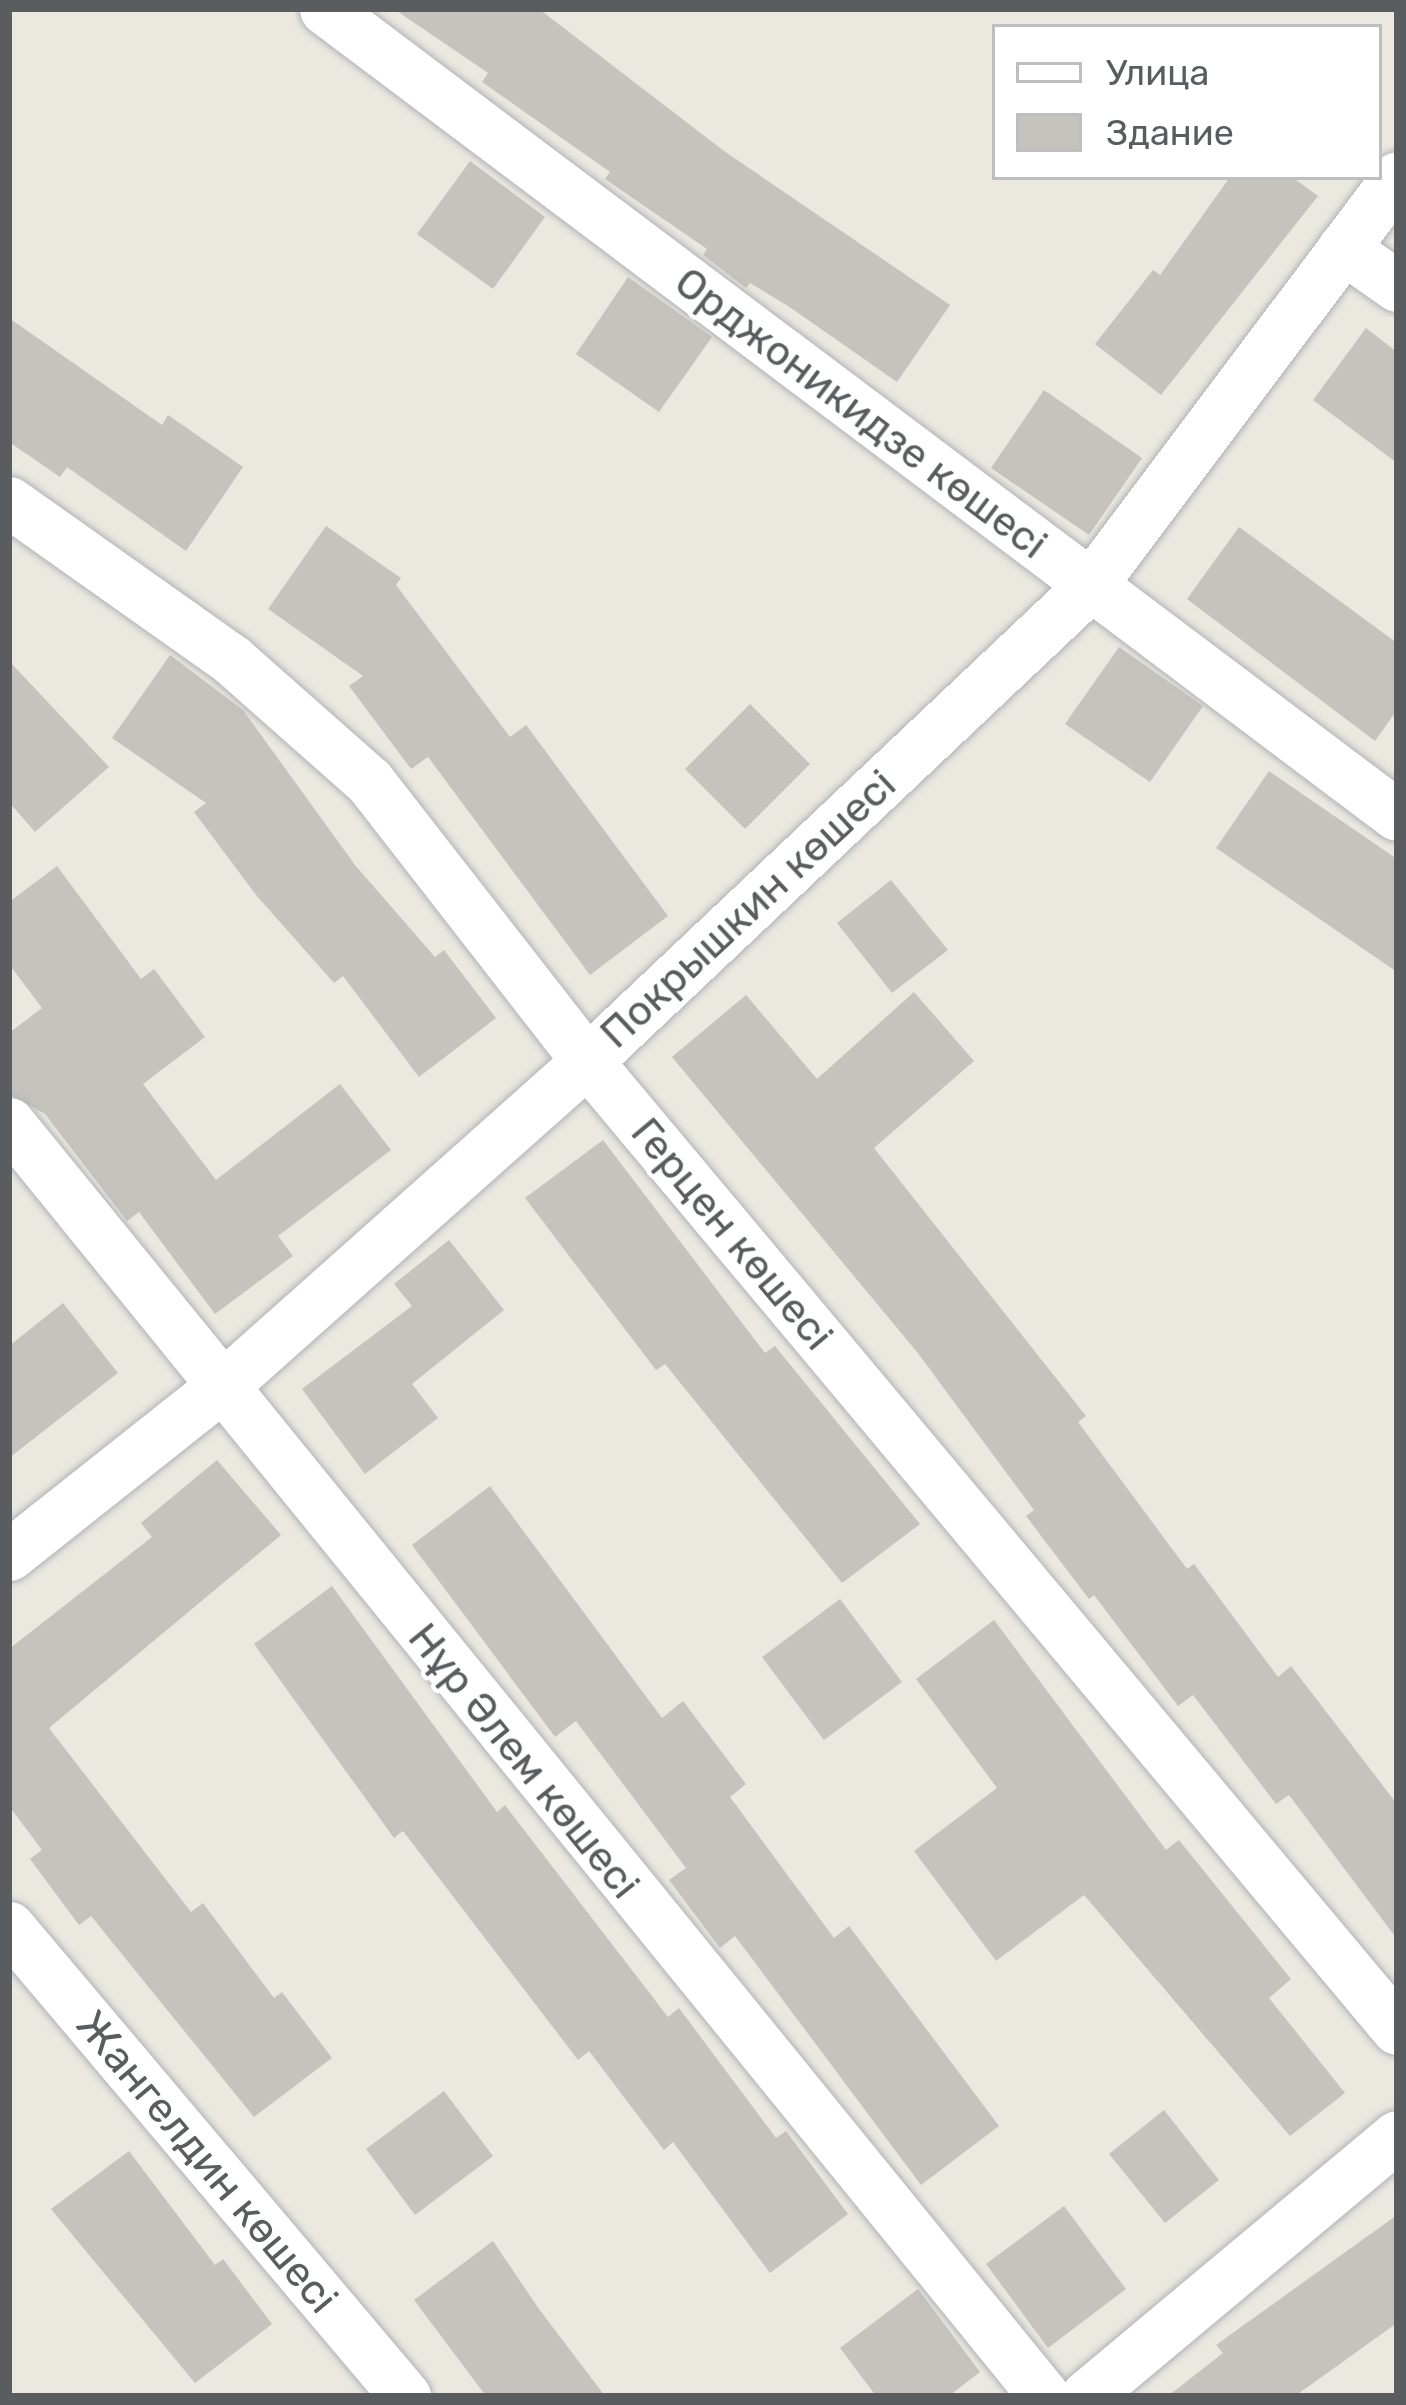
<!DOCTYPE html>
<meta charset="utf-8">
<style>
body{margin:0}
#map{position:relative;width:1406px;height:2405px;overflow:hidden;background:#ebe8e0;font-family:Rubik,sans-serif}
div>[style]{position:absolute}
[style*='--x']{left:calc(var(--x)*1px);top:calc(var(--y)*1px);width:calc(var(--w)*1px);rotate:calc(var(--a)*1deg)}
.building>*{inset:0;background:#c6c3be}
.roads{filter:drop-shadow(0 0 3px #b1b3b7) drop-shadow(0 0 3px #b1b3b7)}
.minor>*{height:51px;margin:-25.5px;padding:0 25.5px;transform-origin:25.5px;border-radius:25.5px;background:#fff}
span{translate:-50% -50%;white-space:nowrap;text-align:center;line-height:1.15;-webkit-text-stroke:9px #fff;paint-order:stroke}
.street-label{font-size:42px;color:#595d60}
.frame{position:absolute;inset:0;border:12px solid #595d60;pointer-events:none}
.legend{position:absolute;left:992px;top:24px;width:390px;height:156px;box-sizing:border-box;background:#fff;border:3px solid #bdbebf;margin:0;padding:15px 21px;list-style:none;font-size:36px;color:#595d60}
.legend li{display:flex;align-items:center;gap:24px;height:60px}
.legend b{width:60px;border:3px solid #bdbebf}
</style>
<div id="map">
<div class="building">
<i style="clip-path:polygon(394px 9px,539px 9px,724px 151px,950px 305px,897px 382px,791px 308px,750px 283px,746px 288px,703px 255px,707px 249px,605px 179px,610px 172px,482px 82px,488px 73px)"></i>
<i style="clip-path:polygon(470px 161px,545px 217px,493px 289px,417px 234px)"></i>
<i style="clip-path:polygon(1230px 177px,1292px 177px,1318px 196px,1161px 395px,1095px 344px,1153px 270px,1160px 275px)"></i>
<i style="clip-path:polygon(628px 277px,712px 337px,659px 412px,576px 354px)"></i>
<i style="clip-path:polygon(9px 318px,162px 425px,168px 415px,243px 467px,186px 551px,67px 467px,60px 477px,9px 442px)"></i>
<i style="clip-path:polygon(1366px 328px,1397px 352px,1397px 463px,1313px 400px)"></i>
<i style="clip-path:polygon(1044px 390px,1142px 458px,1089px 535px,991px 468px)"></i>
<i style="clip-path:polygon(326px 526px,401px 578px,396px 585px,510px 737px,526px 725px,668px 916px,590px 975px,428px 757px,411px 769px,349px 686px,363px 676px,268px 609px)"></i>
<i style="clip-path:polygon(1239px 527px,1397px 643px,1397px 710px,1375px 741px,1187px 599px)"></i>
<i style="clip-path:polygon(1119px 647px,1203px 706px,1150px 782px,1065px 724px)"></i>
<i style="clip-path:polygon(170px 655px,243px 710px,355px 865px,435px 957px,444px 950px,496px 1018px,419px 1077px,343px 976px,334px 983px,256px 895px,194px 812px,206px 803px,112px 738px)"></i>
<i style="clip-path:polygon(9px 661px,109px 767px,35px 832px,9px 802px)"></i>
<i style="clip-path:polygon(750px 704px,810px 764px,745px 829px,685px 769px)"></i>
<i style="clip-path:polygon(1269px 771px,1397px 859px,1397px 972px,1216px 848px)"></i>
<i style="clip-path:polygon(57px 866px,141px 979px,154px 969px,205px 1037px,143px 1084px,216px 1180px,340px 1084px,391px 1150px,278px 1236px,293px 1256px,215px 1314px,139px 1212px,127px 1221px,45px 1114px,9px 1094px,9px 1033px,42px 1008px,9px 964px,9px 902px)"></i>
<i style="clip-path:polygon(891px 880px,948px 950px,892px 993px,837px 923px)"></i>
<i style="clip-path:polygon(914px 992px,974px 1061px,874px 1148px,1086px 1416px,1078px 1422px,1187px 1569px,1194px 1564px,1278px 1677px,1291px 1666px,1397px 1804px,1397px 1939px,1289px 1795px,1276px 1804px,1193px 1695px,1178px 1706px,1094px 1595px,1089px 1599px,1026px 1516px,1034px 1510px,917px 1352px,672px 1057px,746px 995px,817px 1079px)"></i>
<i style="clip-path:polygon(603px 1140px,765px 1353px,775px 1346px,920px 1524px,842px 1583px,665px 1364px,656px 1370px,525px 1198px)"></i>
<i style="clip-path:polygon(449px 1240px,504px 1310px,412px 1384px,438px 1418px,365px 1474px,302px 1389px,412px 1306px,394px 1284px)"></i>
<i style="clip-path:polygon(63px 1303px,118px 1373px,9px 1458px,9px 1346px)"></i>
<i style="clip-path:polygon(217px 1460px,281px 1535px,49px 1728px,191px 1912px,203px 1903px,274px 1998px,282px 1992px,332px 2058px,254px 2117px,91px 1916px,79px 1925px,30px 1859px,42px 1850px,9px 1806px,9px 1649px,152px 1537px,141px 1523px)"></i>
<i style="clip-path:polygon(490px 1486px,662px 1718px,683px 1701px,746px 1784px,730px 1797px,834px 1938px,849px 1926px,999px 2126px,921px 2185px,735px 1936px,720px 1948px,669px 1880px,686px 1868px,576px 1721px,555px 1737px,412px 1545px)"></i>
<i style="clip-path:polygon(332px 1586px,497px 1812px,505px 1805px,668px 2017px,679px 2008px,776px 2138px,786px 2131px,848px 2214px,770px 2273px,673px 2142px,664px 2150px,589px 2051px,578px 2060px,403px 1831px,394px 1838px,254px 1644px)"></i>
<i style="clip-path:polygon(840px 1599px,902px 1682px,824px 1740px,762px 1657px)"></i>
<i style="clip-path:polygon(994px 1620px,1166px 1850px,1179px 1840px,1291px 1979px,1269px 1998px,1345px 2093px,1290px 2136px,1084px 1895px,996px 1961px,914px 1851px,997px 1788px,916px 1679px)"></i>
<i style="clip-path:polygon(444px 2091px,493px 2156px,415px 2215px,366px 2149px)"></i>
<i style="clip-path:polygon(1164px 2110px,1219px 2180px,1165px 2223px,1109px 2154px)"></i>
<i style="clip-path:polygon(129px 2151px,215px 2265px,223px 2259px,272px 2324px,195px 2383px,51px 2209px)"></i>
<i style="clip-path:polygon(1064px 2206px,1126px 2289px,1048px 2348px,986px 2264px)"></i>
<i style="clip-path:polygon(1397px 2215px,1397px 2323px,1295px 2396px,1168px 2396px,1223px 2353px,1216px 2345px)"></i>
<i style="clip-path:polygon(493px 2241px,539px 2309px,605px 2396px,486px 2396px,414px 2300px)"></i>
<i style="clip-path:polygon(918px 2289px,980px 2372px,949px 2396px,876px 2396px,840px 2348px)"></i>
</div>
<div class="roads">
<div class="minor">
<i style="--x:325;--y:9;--w:1341;--a:36.94"></i>
<i style="--x:1343;--y:248;--w:66;--a:35.1"></i>
<i style="--x:9;--y:502;--w:273;--a:35.3"></i>
<i style="--x:232;--y:660;--w:183;--a:41.5"></i>
<i style="--x:369;--y:781;--w:355;--a:52.1"></i>
<i style="--x:587;--y:1061;--w:1262;--a:50.08"></i>
<i style="--x:9;--y:1123;--w:1641;--a:50.89"></i>
<i style="--x:9;--y:1555;--w:278;--a:-38.4"></i>
<i style="--x:227;--y:1382;--w:482;--a:-41.7"></i>
<i style="--x:587;--y:1061;--w:692;--a:-43.36"></i>
<i style="--x:1090;--y:586;--w:511;--a:-53.11"></i>
<i style="--x:9;--y:1927;--w:614;--a:49.82"></i>
<i style="--x:1086;--y:2396;--w:405;--a:-39.9"></i>
</div>
</div>
<div class="street-label">
<span style="left:861px;top:413px;rotate:37deg">Орджоникидзе көшесі</span>
<span style="left:748px;top:909px;rotate:-43deg">Покрышкин көшесі</span>
<span style="left:732px;top:1234px;rotate:50deg">Герцен көшесі</span>
<span style="left:524px;top:1761px;rotate:51deg">Нұр Әлем көшесі</span>
<span style="left:207px;top:2162px;rotate:50deg">Жангелдин көшесі</span>
</div>
<div class="frame"></div>
<ul class="legend">
<li><b style="height:15px;background:#fff"></b>Улица</li>
<li><b style="height:33px;background:#c6c3be"></b>Здание</li>
</ul>
</div>
